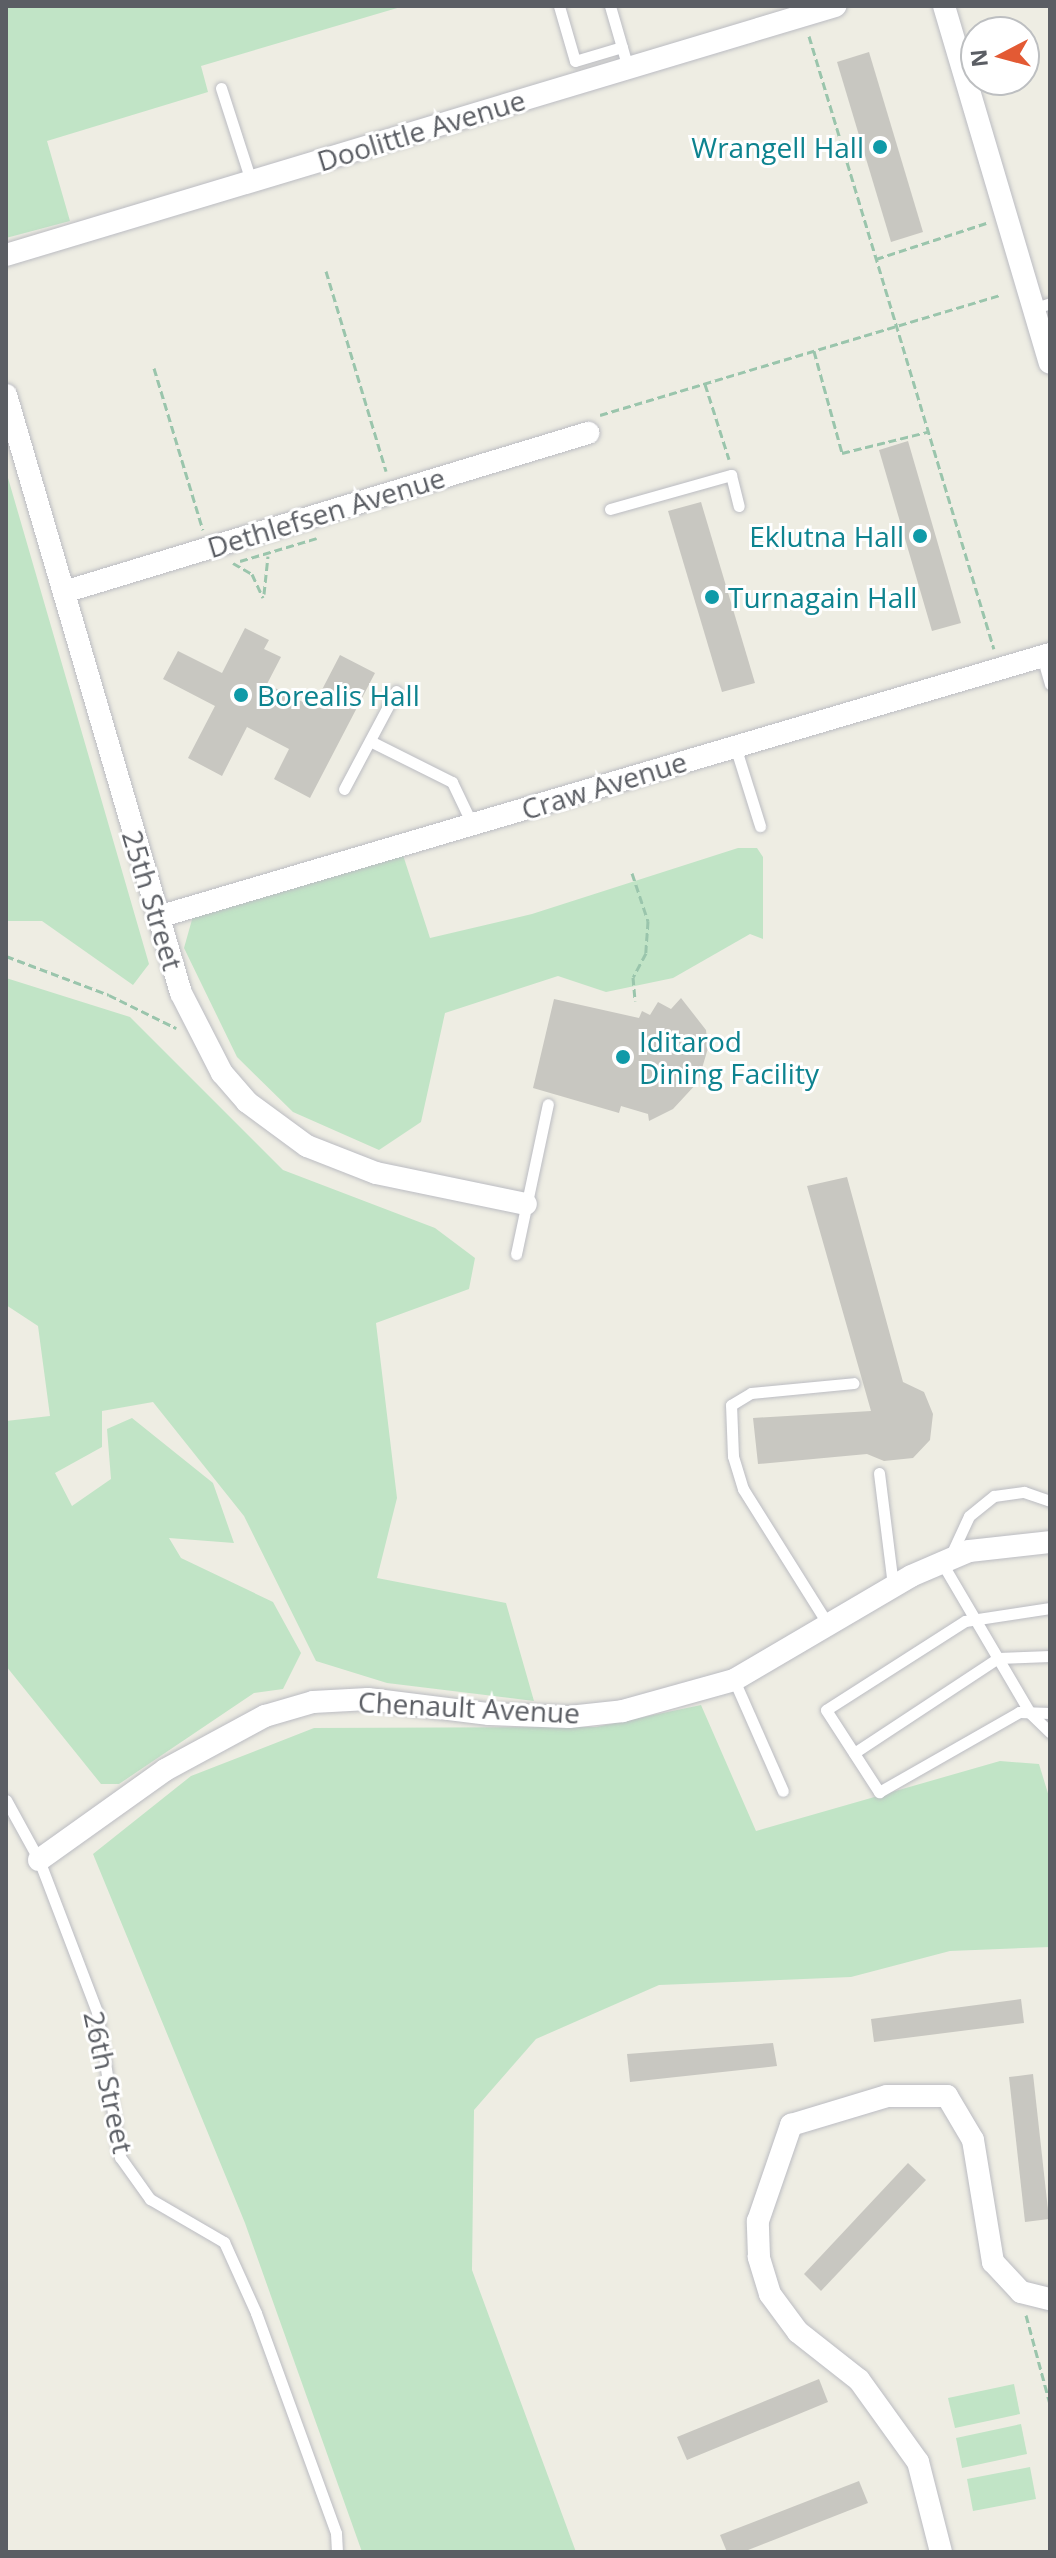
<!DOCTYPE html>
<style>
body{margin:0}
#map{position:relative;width:1056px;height:2558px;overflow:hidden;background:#eeede3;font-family:"Open Sans",sans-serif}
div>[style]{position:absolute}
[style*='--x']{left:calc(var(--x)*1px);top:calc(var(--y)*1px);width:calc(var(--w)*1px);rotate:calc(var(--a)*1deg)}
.green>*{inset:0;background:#c1e4c6}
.building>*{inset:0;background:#c8c7c1}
.path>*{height:3px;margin-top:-1.5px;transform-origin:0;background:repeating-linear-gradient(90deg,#9ac5ac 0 8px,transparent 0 12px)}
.roads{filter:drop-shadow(0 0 2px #bbbcc2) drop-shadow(0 0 2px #bbbcc2)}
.service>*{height:11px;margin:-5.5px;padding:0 5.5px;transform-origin:5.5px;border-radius:5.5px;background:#fff}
.minor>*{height:22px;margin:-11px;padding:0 11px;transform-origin:11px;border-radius:11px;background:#fff}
.dots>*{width:22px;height:22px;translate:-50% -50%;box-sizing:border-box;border:4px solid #fff;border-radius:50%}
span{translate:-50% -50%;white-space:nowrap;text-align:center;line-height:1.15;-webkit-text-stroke:6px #fff;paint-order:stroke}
.street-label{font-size:28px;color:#5b5e64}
.culture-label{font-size:28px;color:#0d838f}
.right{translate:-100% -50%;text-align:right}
.left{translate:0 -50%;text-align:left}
.frame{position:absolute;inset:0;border:8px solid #5b5e64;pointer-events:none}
.north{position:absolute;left:960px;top:16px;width:80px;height:80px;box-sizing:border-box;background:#fff;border:2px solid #bdbfc1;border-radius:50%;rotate:264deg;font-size:22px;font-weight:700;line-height:32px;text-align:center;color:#5b5e64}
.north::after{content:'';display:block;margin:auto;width:28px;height:36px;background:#e35a34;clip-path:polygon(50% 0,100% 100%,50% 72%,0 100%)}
</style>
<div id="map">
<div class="green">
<i style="clip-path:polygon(6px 6px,404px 6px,201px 66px,208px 92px,47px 141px,70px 221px,6px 238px)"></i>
<i style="clip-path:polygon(6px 471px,149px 964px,133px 985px,42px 921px,6px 921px)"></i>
<i style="clip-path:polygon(738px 848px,757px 848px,763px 857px,763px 939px,750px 934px,673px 978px,606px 992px,558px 976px,445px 1013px,421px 1122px,379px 1150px,293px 1112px,237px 1057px,184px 948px,193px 916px,402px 852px,430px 938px,532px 914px)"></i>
<i style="clip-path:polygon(6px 978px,130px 1017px,283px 1170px,435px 1228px,475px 1258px,469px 1289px,376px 1323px,397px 1498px,377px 1578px,506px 1603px,534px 1701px,387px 1683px,316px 1661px,244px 1516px,153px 1402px,102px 1411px,102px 1447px,55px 1473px,72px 1506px,111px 1479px,107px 1429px,132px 1418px,213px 1483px,234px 1543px,169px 1538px,181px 1558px,273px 1602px,301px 1653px,283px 1689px,254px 1693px,119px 1784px,101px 1784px,6px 1666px,6px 1421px,50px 1416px,38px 1326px,6px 1305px)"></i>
<i style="clip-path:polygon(701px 1705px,756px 1831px,1000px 1761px,1039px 1764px,1050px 1800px,1050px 1947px,950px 1951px,851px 1977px,659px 1985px,536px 2039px,474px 2110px,472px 2270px,576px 2552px,362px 2552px,245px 2223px,93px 1854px,191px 1776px,314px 1728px,596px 1727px)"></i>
<i style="clip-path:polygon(1014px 2384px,1020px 2414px,955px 2428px,948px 2398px)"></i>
<i style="clip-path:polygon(1021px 2424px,1027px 2454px,962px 2468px,956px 2438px)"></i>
<i style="clip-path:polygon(1030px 2467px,1036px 2499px,973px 2511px,967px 2479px)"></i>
</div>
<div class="building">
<i style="clip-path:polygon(869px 52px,923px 232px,891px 242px,837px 62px)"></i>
<i style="clip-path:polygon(908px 441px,961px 623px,932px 631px,879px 450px)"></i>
<i style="clip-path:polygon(701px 502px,755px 683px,722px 692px,668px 511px)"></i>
<i style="clip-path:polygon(245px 628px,269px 640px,264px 649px,281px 657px,267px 684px,313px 707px,340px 655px,375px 673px,310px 798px,274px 779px,289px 749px,247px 727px,222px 776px,188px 758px,215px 706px,163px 679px,178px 651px,222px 673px)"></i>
<i style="clip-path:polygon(681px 998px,706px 1030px,708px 1048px,698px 1082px,673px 1109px,649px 1121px,648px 1114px,621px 1106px,619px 1113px,533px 1088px,554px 999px,639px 1018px,642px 1011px,650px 1015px,658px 1002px,671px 1009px)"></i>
<i style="clip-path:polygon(847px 1177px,903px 1382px,924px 1392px,933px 1414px,930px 1440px,913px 1458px,884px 1461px,867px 1454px,758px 1464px,753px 1418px,871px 1411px,807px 1186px)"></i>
<i style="clip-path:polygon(1021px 1999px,1024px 2023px,874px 2042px,871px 2019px)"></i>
<i style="clip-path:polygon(773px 2043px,777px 2066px,630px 2082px,627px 2054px)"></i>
<i style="clip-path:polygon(1033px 2074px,1049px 2219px,1025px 2222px,1009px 2077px)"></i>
<i style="clip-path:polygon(908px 2163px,926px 2180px,821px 2291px,804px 2274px)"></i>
<i style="clip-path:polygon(819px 2379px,828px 2402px,687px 2460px,677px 2437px)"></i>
<i style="clip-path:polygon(859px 2481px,868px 2503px,743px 2552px,727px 2552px,720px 2535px)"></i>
</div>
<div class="path">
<i style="--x:809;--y:36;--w:640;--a:73.21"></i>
<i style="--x:876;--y:259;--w:116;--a:-18.1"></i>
<i style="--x:326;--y:271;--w:209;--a:73.3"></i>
<i style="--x:814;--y:351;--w:106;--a:74.6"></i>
<i style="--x:842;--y:453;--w:88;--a:-13.9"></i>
<i style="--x:154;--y:368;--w:169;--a:73.2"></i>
<i style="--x:705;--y:384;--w:79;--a:72.3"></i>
<i style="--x:600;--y:415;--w:419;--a:-16.7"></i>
<i style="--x:240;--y:561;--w:80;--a:-16.6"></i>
<i style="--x:233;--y:563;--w:22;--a:30"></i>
<i style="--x:252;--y:574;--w:26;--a:65"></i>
<i style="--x:264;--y:594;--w:38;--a:-84"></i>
<i style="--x:632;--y:873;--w:51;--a:71.6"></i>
<i style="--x:648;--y:921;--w:32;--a:94"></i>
<i style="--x:646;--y:953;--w:27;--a:118"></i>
<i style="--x:633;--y:977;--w:24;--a:85"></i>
<i style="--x:6;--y:956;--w:110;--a:20.7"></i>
<i style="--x:109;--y:995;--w:75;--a:26.2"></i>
<i style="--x:1026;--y:2315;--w:92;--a:74.9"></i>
</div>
<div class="roads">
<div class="service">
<i style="--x:559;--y:6;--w:57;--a:73.8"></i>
<i style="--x:575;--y:61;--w:49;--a:-16.6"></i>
<i style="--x:610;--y:6;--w:65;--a:73.8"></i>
<i style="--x:221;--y:88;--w:98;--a:72.1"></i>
<i style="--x:1033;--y:309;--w:18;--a:-19"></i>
<i style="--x:610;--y:509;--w:126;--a:-15.7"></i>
<i style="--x:731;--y:475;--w:32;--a:76"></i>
<i style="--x:1042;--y:656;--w:29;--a:74"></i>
<i style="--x:370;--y:741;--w:92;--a:26.6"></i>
<i style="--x:452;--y:782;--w:47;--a:64.5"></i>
<i style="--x:735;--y:746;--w:84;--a:72.6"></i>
<i style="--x:344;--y:789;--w:111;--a:-62"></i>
<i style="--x:516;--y:1254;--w:153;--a:-78"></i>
<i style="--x:879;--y:1473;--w:114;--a:82.9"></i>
<i style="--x:950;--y:1557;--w:45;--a:-65.1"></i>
<i style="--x:969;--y:1516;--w:32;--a:-39"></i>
<i style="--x:994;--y:1496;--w:30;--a:-8"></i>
<i style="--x:1024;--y:1492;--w:28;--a:19"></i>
<i style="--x:942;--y:1563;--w:174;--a:59.6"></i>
<i style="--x:1030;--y:1713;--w:28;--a:44"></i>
<i style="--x:1050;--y:1608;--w:86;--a:171.3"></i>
<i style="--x:965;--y:1621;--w:165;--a:147.4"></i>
<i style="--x:826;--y:1710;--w:98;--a:57.1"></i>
<i style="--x:879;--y:1792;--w:161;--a:-29.7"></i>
<i style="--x:1019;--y:1712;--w:31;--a:2"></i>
<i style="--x:829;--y:1626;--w:162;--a:-122.1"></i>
<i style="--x:743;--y:1489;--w:34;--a:-107"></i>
<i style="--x:733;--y:1456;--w:51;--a:-92.2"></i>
<i style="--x:731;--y:1405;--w:23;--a:-31"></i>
<i style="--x:751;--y:1393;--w:103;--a:-5.5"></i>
<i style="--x:734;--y:1680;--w:121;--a:66.2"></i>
<i style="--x:854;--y:1753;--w:173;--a:-33.4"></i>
<i style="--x:998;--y:1658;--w:52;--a:-2.2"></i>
<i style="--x:6;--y:1800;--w:68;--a:61.2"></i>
<i style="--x:39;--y:1860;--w:163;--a:69.1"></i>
<i style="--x:97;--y:2012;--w:147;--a:81"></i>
<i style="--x:120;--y:2157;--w:52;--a:54.5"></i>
<i style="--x:150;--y:2199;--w:86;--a:30.2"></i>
<i style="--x:224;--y:2242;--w:78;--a:65.7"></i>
<i style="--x:256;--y:2313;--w:234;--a:70"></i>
<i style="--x:336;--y:2533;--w:19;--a:87"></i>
</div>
<div class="minor">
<i style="--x:944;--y:6;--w:372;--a:73.5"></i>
<i style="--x:6;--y:255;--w:866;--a:-16.72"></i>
<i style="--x:6;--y:395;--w:623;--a:73.69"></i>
<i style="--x:181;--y:993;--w:90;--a:62.9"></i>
<i style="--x:222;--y:1073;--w:38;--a:49"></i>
<i style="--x:247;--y:1102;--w:74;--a:36.3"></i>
<i style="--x:307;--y:1146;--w:74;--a:21.4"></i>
<i style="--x:376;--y:1173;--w:153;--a:11.7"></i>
<i style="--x:64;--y:592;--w:548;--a:-16.88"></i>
<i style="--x:158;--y:917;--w:930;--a:-16.43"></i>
<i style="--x:39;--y:1860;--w:155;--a:-35.5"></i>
<i style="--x:165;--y:1770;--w:114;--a:-28.4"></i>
<i style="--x:265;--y:1716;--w:50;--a:-16.3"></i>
<i style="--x:313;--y:1702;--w:55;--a:-3.1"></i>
<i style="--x:368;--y:1699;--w:122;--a:7.1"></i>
<i style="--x:489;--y:1714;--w:80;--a:2.1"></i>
<i style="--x:569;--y:1717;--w:54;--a:-6.3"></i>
<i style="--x:623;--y:1711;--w:115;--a:-15.6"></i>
<i style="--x:734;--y:1680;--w:205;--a:-30.4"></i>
<i style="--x:911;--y:1576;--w:63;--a:-23.3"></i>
<i style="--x:969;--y:1551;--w:81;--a:-6.3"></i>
<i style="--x:941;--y:2552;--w:93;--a:-104.3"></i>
<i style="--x:918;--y:2462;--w:101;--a:-125.7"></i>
<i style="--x:859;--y:2380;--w:78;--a:-141.8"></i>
<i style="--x:798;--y:2332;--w:47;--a:-126.4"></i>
<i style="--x:770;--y:2294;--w:39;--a:-107"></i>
<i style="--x:759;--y:2257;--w:36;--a:-92"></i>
<i style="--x:758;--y:2221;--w:102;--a:-71"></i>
<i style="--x:791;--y:2125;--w:100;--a:-16.8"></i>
<i style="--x:887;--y:2096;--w:60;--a:0"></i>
<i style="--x:947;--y:2096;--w:51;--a:59.4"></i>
<i style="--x:973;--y:2140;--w:124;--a:80.7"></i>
<i style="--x:993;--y:2262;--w:41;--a:47"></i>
<i style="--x:1021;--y:2292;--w:30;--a:14"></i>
</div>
</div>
<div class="dots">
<i style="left:880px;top:147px;background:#0f9aa8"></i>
<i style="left:920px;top:536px;background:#0f9aa8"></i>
<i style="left:712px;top:597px;background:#0f9aa8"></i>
<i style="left:241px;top:695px;background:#0f9aa8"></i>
<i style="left:623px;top:1057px;background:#0f9aa8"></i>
</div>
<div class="street-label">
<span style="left:421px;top:130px;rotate:-17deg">Doolittle Avenue</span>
<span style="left:326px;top:512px;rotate:-17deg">Dethlefsen Avenue</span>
<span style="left:604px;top:785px;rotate:-17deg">Craw Avenue</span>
<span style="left:153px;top:900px;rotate:73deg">25th Street</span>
<span style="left:469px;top:1707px;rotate:3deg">Chenault Avenue</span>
<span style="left:109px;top:2082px;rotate:78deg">26th Street</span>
</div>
<div class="culture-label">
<span class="right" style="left:864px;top:147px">Wrangell Hall</span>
<span class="right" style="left:904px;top:536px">Eklutna Hall</span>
<span class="left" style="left:728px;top:597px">Turnagain Hall</span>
<span class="left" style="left:257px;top:695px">Borealis Hall</span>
<span class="left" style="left:639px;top:1057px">Iditarod<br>Dining Facility</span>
</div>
<div class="frame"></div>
<div class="north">N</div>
</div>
